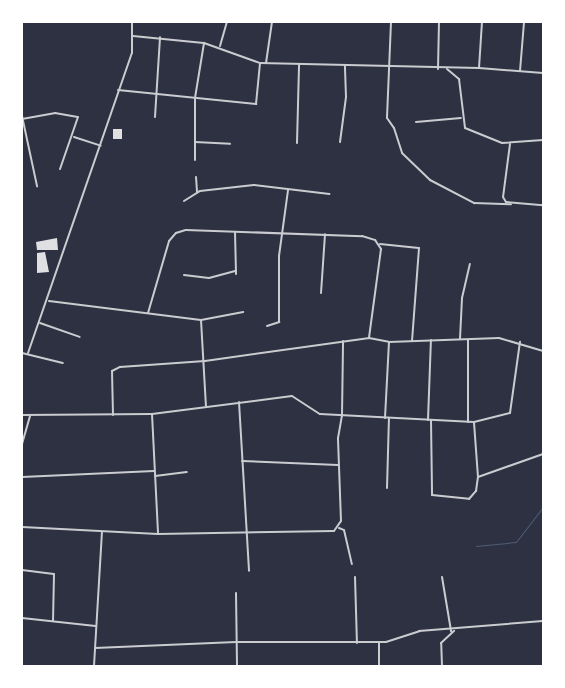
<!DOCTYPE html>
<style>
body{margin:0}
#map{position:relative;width:565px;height:688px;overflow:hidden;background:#2d3142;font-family:Figtree,sans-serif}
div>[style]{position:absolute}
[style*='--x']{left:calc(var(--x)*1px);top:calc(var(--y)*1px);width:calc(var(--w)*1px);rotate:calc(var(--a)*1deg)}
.stream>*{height:1px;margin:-0.5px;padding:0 0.5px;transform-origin:0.5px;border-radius:0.5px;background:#4f5d75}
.building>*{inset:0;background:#e0e0e3}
.minor>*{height:2px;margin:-1px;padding:0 1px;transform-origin:1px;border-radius:1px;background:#caccd0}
span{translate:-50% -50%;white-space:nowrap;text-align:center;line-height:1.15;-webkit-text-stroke:4px #fff;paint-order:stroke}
.frame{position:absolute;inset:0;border:23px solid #fff;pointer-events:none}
</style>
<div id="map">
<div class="stream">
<i style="--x:476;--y:546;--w:40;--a:-5.7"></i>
<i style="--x:516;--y:542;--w:44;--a:-52.4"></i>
</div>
<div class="building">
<i style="clip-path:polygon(113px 129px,122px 129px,122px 139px,113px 139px)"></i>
<i style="clip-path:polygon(57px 238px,58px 250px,37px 250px,36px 242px)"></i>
<i style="clip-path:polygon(45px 252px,49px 272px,37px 273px,37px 253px)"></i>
</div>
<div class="minor">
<i style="--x:391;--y:22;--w:96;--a:92.4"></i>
<i style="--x:387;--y:118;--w:12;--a:55"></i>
<i style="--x:394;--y:128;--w:26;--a:72"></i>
<i style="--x:402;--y:153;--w:39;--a:44"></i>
<i style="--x:430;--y:180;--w:50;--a:27.6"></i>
<i style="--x:474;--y:203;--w:37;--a:2"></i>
<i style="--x:133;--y:36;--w:71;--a:5.6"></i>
<i style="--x:204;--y:43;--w:59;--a:19.7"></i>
<i style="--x:260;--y:63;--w:219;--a:1.3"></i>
<i style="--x:479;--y:68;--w:64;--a:4.5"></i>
<i style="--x:220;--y:46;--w:25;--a:-74"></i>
<i style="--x:266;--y:63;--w:41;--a:-81.7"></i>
<i style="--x:479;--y:68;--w:46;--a:-86.3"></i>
<i style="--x:438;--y:69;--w:47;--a:-88.8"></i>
<i style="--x:447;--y:69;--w:16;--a:40"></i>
<i style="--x:459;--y:79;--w:49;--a:83"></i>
<i style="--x:465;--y:128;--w:40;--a:22"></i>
<i style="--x:502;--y:143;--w:41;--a:-4.2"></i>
<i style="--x:520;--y:71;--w:49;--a:-85.3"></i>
<i style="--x:118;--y:90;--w:139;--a:5.8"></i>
<i style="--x:256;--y:104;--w:41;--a:-84.4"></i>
<i style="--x:22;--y:116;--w:72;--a:77.9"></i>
<i style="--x:155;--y:117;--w:80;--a:-86.4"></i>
<i style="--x:22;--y:119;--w:34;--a:-10"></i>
<i style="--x:55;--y:113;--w:23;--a:10"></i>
<i style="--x:78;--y:117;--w:55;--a:109.1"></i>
<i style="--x:416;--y:122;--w:45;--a:-5.1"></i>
<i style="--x:74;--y:137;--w:28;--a:18"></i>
<i style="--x:195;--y:142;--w:35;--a:3"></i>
<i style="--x:340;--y:142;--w:45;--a:-82.4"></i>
<i style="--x:346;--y:97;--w:32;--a:-92"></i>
<i style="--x:297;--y:143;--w:79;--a:-88.5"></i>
<i style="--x:510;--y:144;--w:53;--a:97.5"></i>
<i style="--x:503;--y:197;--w:6;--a:59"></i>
<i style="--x:506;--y:202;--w:37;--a:5"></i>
<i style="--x:195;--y:160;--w:62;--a:-90"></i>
<i style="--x:195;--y:98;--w:56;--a:-80.7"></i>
<i style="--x:196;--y:177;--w:15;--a:86"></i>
<i style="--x:184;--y:201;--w:19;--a:-32"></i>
<i style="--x:200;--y:191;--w:54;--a:-6.3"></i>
<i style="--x:254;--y:185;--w:76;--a:6.8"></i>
<i style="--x:235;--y:232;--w:42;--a:88.6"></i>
<i style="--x:380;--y:244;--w:39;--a:6"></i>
<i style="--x:419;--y:248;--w:93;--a:94.3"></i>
<i style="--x:184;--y:275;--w:25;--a:7"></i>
<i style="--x:209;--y:278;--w:28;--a:-15"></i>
<i style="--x:321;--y:293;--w:59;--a:-86.1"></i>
<i style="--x:49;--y:301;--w:153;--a:7.1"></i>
<i style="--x:201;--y:320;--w:43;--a:-10.8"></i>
<i style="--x:148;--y:313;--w:75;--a:-73.7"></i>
<i style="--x:169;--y:241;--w:11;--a:-49"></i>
<i style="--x:176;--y:233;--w:10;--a:-17"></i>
<i style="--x:186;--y:230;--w:176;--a:2"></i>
<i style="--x:362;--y:236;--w:14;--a:17"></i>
<i style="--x:375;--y:240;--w:11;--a:56"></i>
<i style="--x:381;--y:249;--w:90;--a:97.7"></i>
<i style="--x:201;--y:320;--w:86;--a:86.7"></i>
<i style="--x:40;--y:323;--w:42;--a:19.3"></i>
<i style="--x:267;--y:326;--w:13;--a:-18"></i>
<i style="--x:279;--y:322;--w:66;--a:-90"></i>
<i style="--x:279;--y:256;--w:67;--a:-82.2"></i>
<i style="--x:460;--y:339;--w:41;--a:-87.2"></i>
<i style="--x:462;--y:298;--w:35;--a:-77"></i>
<i style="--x:22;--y:353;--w:42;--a:13.7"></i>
<i style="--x:28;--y:353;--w:318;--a:-70.9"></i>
<i style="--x:132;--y:53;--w:31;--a:-90"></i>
<i style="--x:239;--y:402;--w:169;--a:86.6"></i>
<i style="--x:152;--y:414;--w:120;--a:87.1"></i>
<i style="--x:22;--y:415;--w:130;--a:-0.4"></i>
<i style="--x:152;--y:414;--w:141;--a:-7.3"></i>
<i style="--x:292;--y:396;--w:33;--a:33"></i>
<i style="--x:320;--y:414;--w:154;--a:3"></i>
<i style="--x:474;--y:422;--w:37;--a:-14"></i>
<i style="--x:510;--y:413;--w:72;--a:-82"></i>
<i style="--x:113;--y:415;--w:44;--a:-91.3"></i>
<i style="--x:112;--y:371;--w:9;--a:-27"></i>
<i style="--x:120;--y:367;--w:85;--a:-4"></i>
<i style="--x:205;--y:361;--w:166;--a:-8"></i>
<i style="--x:369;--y:338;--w:20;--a:11"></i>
<i style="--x:389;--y:342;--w:110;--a:-2.1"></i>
<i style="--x:499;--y:338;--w:46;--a:16.5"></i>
<i style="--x:385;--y:418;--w:76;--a:-87"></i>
<i style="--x:428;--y:420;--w:80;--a:-87.9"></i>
<i style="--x:431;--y:420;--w:75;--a:89.2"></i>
<i style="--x:432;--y:495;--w:37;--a:6"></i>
<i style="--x:469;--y:499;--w:11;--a:-49"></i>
<i style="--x:476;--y:491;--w:14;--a:-82"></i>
<i style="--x:478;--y:477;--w:55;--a:-94.2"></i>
<i style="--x:468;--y:422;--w:82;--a:-90"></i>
<i style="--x:22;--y:444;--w:29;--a:-74"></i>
<i style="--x:242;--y:461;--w:96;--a:2.4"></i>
<i style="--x:155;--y:476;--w:32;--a:-7"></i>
<i style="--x:22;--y:477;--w:132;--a:-2.6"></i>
<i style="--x:478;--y:477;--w:69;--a:-19.5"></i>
<i style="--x:387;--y:488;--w:70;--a:-88.4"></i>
<i style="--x:22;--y:527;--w:136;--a:2.9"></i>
<i style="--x:158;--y:534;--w:176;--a:-1"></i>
<i style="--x:334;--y:531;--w:12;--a:-55"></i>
<i style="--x:341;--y:521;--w:83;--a:-92.1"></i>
<i style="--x:338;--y:438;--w:22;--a:-80"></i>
<i style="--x:342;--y:416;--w:75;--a:-89.2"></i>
<i style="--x:339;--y:528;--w:5;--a:22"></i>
<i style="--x:344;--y:530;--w:35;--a:77"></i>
<i style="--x:22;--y:570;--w:32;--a:7"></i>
<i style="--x:54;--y:574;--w:47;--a:91.2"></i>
<i style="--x:355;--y:577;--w:66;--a:88.3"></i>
<i style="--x:442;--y:577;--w:55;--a:80.5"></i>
<i style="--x:236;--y:593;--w:73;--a:89.2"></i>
<i style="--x:22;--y:618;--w:74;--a:6.2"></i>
<i style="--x:379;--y:643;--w:23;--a:90"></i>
<i style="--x:95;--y:648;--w:141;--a:-2.4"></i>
<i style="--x:236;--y:642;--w:150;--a:0"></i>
<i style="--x:386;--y:642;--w:35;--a:-18"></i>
<i style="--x:419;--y:631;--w:124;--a:-4.6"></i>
<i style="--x:94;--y:666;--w:134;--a:-86.6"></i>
<i style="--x:442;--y:666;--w:23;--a:-92"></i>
<i style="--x:441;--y:643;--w:18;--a:-43"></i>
</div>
<div class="frame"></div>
</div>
